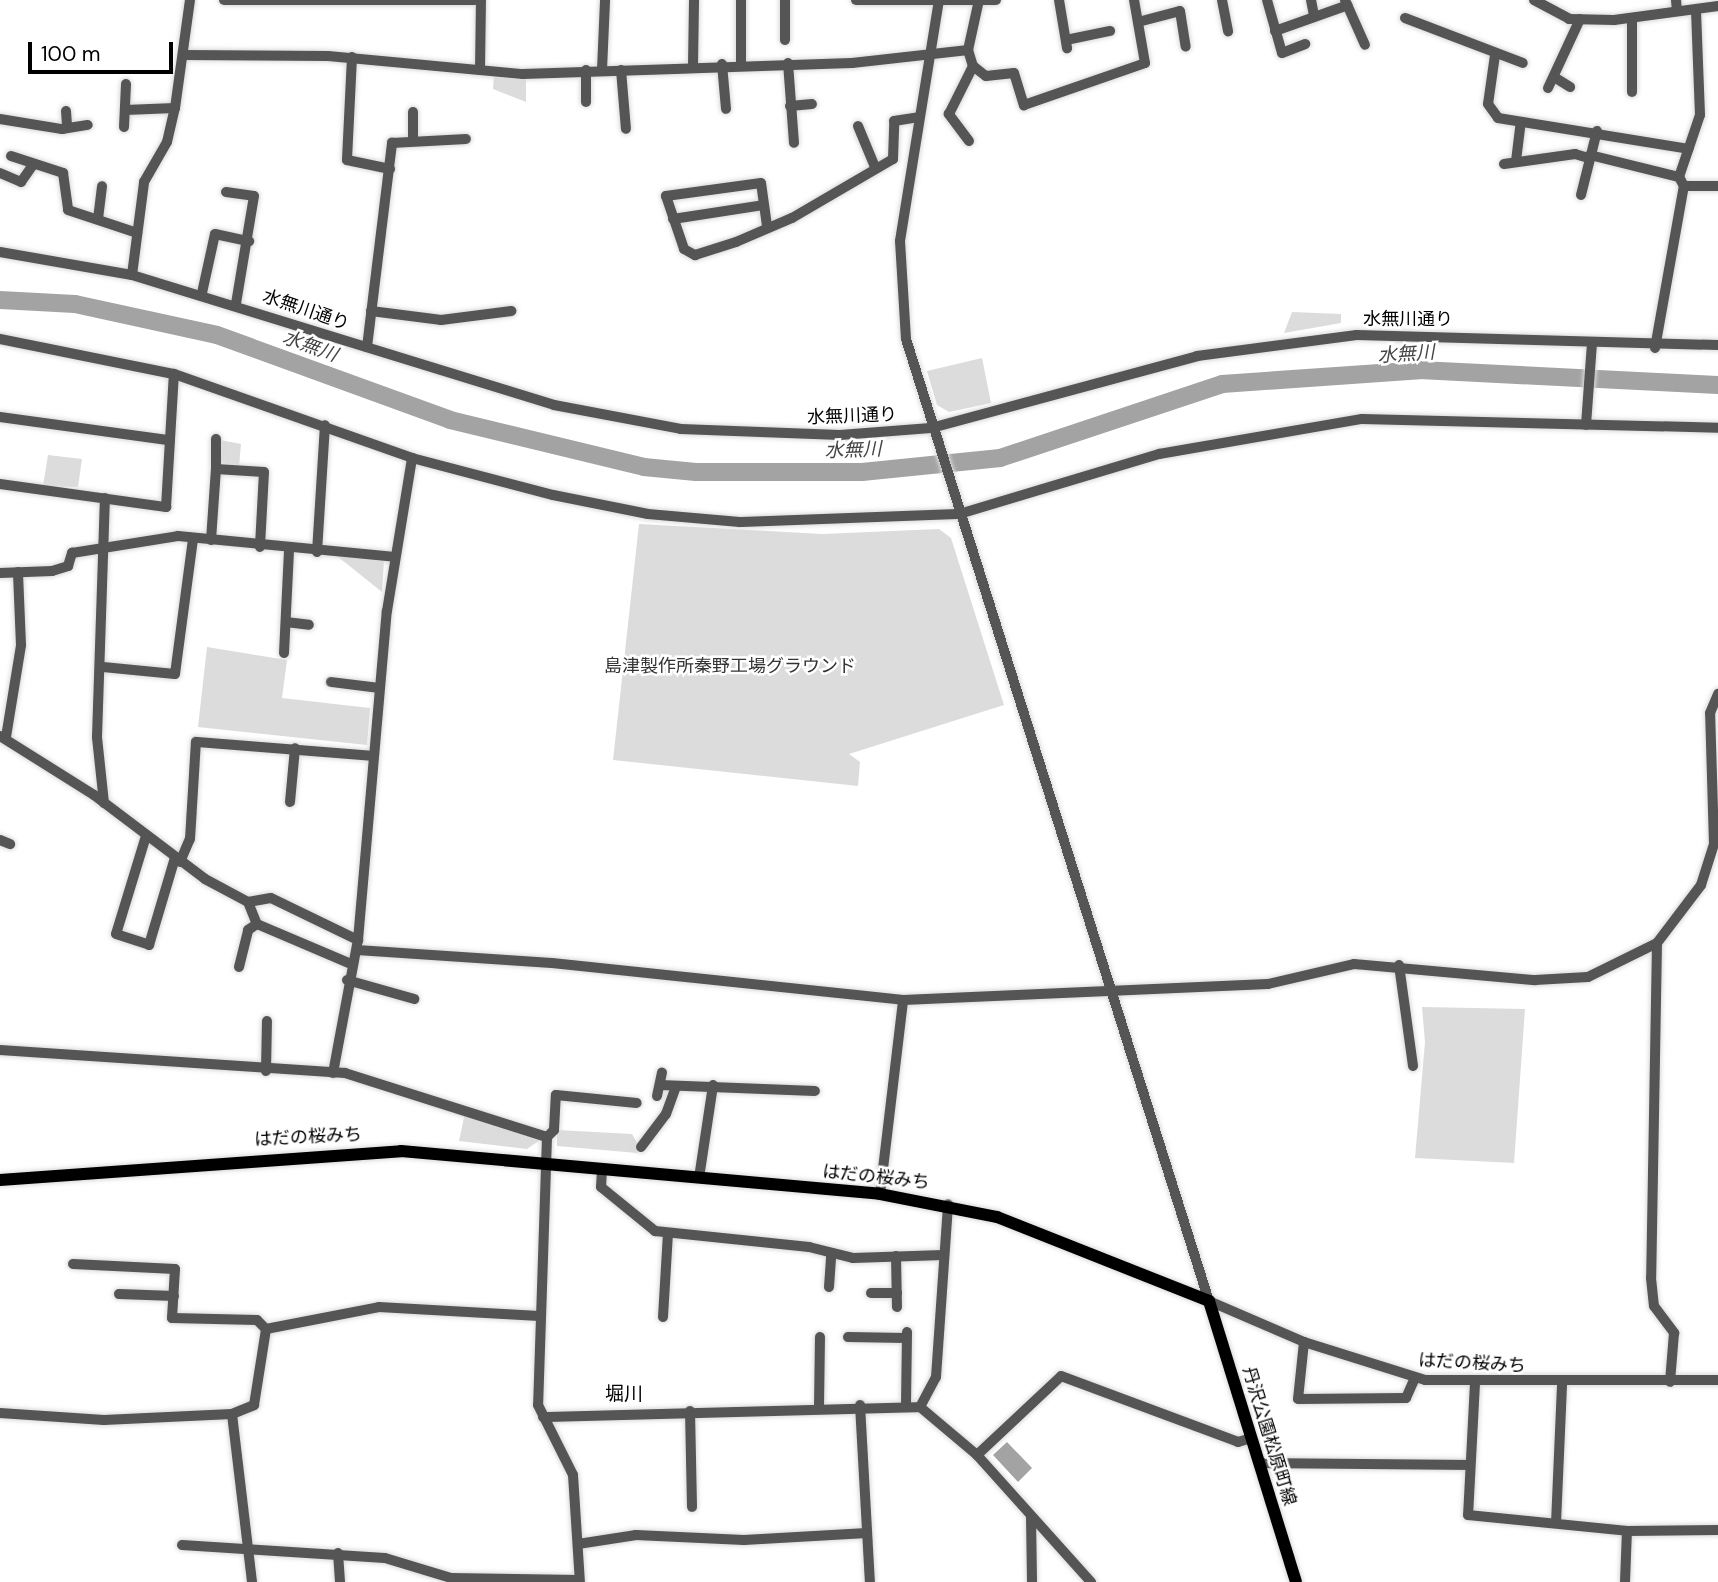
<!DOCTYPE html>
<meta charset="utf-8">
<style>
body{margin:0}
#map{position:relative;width:1718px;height:1582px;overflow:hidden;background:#fff;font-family:"DM Sans","Noto Sans JP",sans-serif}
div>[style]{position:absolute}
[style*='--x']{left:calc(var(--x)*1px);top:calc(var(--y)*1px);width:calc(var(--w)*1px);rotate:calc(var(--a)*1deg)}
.green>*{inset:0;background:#dcdcdc}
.water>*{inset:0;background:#a3a3a3}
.river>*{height:18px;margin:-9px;padding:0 9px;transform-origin:9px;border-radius:9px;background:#a3a3a3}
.roads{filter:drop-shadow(0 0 2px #dbdbdb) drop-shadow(0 0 2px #dbdbdb)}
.minor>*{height:10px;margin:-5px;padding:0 5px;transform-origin:5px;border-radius:5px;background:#555}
.major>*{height:12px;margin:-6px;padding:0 6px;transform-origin:6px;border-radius:6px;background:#000}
span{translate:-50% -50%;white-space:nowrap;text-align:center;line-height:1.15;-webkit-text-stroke:5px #fff;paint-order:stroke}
.street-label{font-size:18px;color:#000}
.park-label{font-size:18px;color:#333}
.water-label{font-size:19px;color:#444;font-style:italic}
.neighbourhood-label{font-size:19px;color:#000}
.scale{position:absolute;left:28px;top:42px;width:145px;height:32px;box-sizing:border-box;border:4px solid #000;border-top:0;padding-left:9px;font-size:21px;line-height:24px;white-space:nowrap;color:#000;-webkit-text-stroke:5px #fff;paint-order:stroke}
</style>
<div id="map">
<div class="green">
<i style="clip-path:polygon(494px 74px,526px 78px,526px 102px,493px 89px)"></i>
<i style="clip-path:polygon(1292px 312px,1341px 314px,1341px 323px,1284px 333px)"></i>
<i style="clip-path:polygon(982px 358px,991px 403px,949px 412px,937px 405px,927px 371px)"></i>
<i style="clip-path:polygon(220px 440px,241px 444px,239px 467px,218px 462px)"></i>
<i style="clip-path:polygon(48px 455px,82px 459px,78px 487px,43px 486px)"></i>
<i style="clip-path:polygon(639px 524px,823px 534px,939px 529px,951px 538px,1004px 705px,849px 754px,860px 762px,858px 786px,613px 760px)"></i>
<i style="clip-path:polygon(337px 556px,384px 560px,382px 592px)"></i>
<i style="clip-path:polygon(207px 647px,287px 660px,282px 698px,370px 708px,367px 745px,198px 727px)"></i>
<i style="clip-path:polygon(1422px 1007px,1525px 1009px,1514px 1163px,1415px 1158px,1425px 1042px)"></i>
<i style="clip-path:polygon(465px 1113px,540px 1140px,527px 1149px,459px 1141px)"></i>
<i style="clip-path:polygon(557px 1130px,632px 1134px,639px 1146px,637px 1153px,557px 1146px)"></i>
</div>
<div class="water">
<i style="clip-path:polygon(1007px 1442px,1032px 1468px,1018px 1482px,993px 1455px)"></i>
</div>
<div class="river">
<i style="--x:0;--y:300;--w:75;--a:3.1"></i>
<i style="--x:75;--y:304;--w:145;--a:12.3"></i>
<i style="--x:217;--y:335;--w:248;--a:20"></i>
<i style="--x:450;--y:420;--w:200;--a:13.6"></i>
<i style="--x:644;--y:467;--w:52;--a:5.5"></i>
<i style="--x:696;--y:472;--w:166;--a:0"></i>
<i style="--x:862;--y:472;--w:139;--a:-5.8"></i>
<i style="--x:1000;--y:458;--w:234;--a:-18.4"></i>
<i style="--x:1222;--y:384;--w:198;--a:-4"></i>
<i style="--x:1420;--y:370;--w:298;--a:2.9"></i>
</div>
<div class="roads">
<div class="minor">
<i style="--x:224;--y:0;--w:251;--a:0"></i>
<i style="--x:856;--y:0;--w:140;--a:0"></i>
<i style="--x:939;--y:0;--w:244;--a:99.2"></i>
<i style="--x:900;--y:241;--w:98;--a:86.5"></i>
<i style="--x:906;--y:339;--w:1009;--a:72.52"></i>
<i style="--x:1209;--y:1301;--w:103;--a:23.3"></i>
<i style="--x:1304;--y:1342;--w:127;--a:17.4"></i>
<i style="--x:1425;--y:1380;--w:293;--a:0"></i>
<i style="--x:979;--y:0;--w:51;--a:102.4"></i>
<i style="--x:968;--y:50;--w:17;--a:73"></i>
<i style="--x:973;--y:66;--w:16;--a:38"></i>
<i style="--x:986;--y:76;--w:28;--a:-6"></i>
<i style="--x:1014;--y:73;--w:34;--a:73"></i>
<i style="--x:1024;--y:105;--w:128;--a:-19.1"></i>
<i style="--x:1145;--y:63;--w:64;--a:-99.9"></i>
<i style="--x:1059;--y:0;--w:49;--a:80.5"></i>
<i style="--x:1222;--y:0;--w:32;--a:79"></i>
<i style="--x:1267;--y:0;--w:55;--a:74.2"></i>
<i style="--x:1282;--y:53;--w:25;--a:-21"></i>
<i style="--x:1311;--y:0;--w:15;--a:79"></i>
<i style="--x:1345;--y:0;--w:49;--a:66"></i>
<i style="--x:1534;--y:0;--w:40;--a:28"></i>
<i style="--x:1569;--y:19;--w:45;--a:1.3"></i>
<i style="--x:1614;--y:20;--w:105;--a:-7.7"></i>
<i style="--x:1676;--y:0;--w:11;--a:85"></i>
<i style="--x:1405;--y:18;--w:126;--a:20.9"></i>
<i style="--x:1138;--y:22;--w:43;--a:-14.7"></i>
<i style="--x:1180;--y:11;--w:36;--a:81"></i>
<i style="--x:1275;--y:31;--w:77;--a:-19.6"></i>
<i style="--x:785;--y:40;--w:40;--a:-90"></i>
<i style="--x:1066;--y:40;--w:45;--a:-11.6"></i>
<i style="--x:184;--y:55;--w:144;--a:0.4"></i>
<i style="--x:328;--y:56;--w:196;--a:5.3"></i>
<i style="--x:523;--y:74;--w:329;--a:-1.9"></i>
<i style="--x:852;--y:63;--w:117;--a:-6.4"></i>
<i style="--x:1495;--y:55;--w:49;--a:98.1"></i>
<i style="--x:1488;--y:104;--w:17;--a:54"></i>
<i style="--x:1498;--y:118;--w:193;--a:9.2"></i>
<i style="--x:352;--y:57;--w:103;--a:92.8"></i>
<i style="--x:347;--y:160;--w:44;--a:11.8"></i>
<i style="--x:788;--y:63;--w:80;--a:85.7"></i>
<i style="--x:722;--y:64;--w:45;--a:84.9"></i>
<i style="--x:741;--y:64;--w:64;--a:-90"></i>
<i style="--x:693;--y:66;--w:66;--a:-89.1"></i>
<i style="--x:480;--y:70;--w:70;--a:-89.2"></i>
<i style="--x:586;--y:70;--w:32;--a:90"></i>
<i style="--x:602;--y:70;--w:70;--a:-87.5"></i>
<i style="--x:621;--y:70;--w:59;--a:85.2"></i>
<i style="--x:1554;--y:77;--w:19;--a:32"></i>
<i style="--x:1548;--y:88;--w:76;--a:-65.1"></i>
<i style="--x:1632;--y:92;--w:73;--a:-90"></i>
<i style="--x:790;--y:106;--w:22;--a:-5"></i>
<i style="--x:125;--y:110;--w:50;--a:-2.3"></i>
<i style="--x:66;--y:111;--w:16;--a:86"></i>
<i style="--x:413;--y:112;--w:27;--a:90"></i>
<i style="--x:0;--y:119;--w:63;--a:9.2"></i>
<i style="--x:62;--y:129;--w:26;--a:-9"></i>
<i style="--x:858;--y:126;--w:44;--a:67.5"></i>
<i style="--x:124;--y:127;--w:43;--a:-87.3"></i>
<i style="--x:969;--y:141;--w:34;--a:-127"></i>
<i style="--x:949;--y:114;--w:54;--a:-63.4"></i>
<i style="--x:1590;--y:155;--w:92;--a:13.9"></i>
<i style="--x:11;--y:156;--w:55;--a:18.1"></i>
<i style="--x:63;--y:173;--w:37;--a:82"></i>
<i style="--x:68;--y:210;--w:73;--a:18.4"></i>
<i style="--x:1516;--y:161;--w:39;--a:-83"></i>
<i style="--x:1504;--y:164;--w:72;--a:-8"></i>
<i style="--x:1575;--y:154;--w:14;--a:17"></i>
<i style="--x:0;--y:173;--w:23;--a:23"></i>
<i style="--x:21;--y:182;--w:19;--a:-55"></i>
<i style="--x:1684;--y:186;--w:34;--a:0"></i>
<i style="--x:226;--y:192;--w:28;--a:8"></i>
<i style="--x:254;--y:196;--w:109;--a:99.5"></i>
<i style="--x:1581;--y:195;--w:66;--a:-76"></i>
<i style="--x:98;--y:219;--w:33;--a:-83"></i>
<i style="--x:673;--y:219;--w:91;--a:-8.8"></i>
<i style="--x:767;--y:226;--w:43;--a:-97.9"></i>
<i style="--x:761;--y:183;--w:96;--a:172.2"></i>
<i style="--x:666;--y:196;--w:56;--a:71.2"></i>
<i style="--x:684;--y:249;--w:13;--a:29"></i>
<i style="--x:695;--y:255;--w:43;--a:-17.6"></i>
<i style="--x:736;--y:242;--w:61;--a:-23.2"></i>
<i style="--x:792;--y:218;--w:117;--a:-30.3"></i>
<i style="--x:893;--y:159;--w:38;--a:-88"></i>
<i style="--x:894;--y:121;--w:25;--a:-9"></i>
<i style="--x:0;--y:252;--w:134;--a:9.9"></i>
<i style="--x:132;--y:275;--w:442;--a:17.1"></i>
<i style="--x:554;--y:405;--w:129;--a:10.7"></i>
<i style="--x:681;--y:429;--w:159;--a:2.2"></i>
<i style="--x:840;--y:435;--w:91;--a:-4.4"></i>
<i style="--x:931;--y:428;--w:276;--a:-15.1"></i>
<i style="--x:1197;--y:356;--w:161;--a:-7.5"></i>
<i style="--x:1357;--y:335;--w:361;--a:1.6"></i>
<i style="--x:132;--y:275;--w:94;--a:-82.6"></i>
<i style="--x:144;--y:182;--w:46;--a:-60.1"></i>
<i style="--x:167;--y:142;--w:35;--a:-77"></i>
<i style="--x:175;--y:108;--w:109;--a:-82.1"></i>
<i style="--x:202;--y:293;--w:60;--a:-77.6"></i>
<i style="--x:215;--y:234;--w:35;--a:12"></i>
<i style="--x:371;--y:311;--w:71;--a:7.3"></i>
<i style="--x:441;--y:320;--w:71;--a:-7.3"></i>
<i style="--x:0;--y:339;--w:177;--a:11.4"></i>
<i style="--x:174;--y:374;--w:252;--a:19.4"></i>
<i style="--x:412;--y:458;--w:146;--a:14.7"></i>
<i style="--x:553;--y:495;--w:97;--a:11.3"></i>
<i style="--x:648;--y:514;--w:92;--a:5"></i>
<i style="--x:740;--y:522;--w:219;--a:-2.1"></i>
<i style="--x:959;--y:514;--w:209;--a:-16.7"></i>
<i style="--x:1159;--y:454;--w:206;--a:-9.8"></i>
<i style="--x:1362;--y:419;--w:356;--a:1.4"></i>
<i style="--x:367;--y:347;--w:206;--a:-83"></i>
<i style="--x:392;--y:143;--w:74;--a:-3.1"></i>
<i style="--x:1655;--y:348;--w:165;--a:-79.9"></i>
<i style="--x:1684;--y:186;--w:10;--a:-119"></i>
<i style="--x:1679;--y:177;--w:65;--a:-71.3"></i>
<i style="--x:1700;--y:115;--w:105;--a:-92.2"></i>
<i style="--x:0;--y:417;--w:171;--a:7.8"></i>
<i style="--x:1586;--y:425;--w:82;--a:-85.8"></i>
<i style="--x:216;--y:469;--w:30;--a:-90"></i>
<i style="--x:0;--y:484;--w:168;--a:7.9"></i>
<i style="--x:166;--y:507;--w:133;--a:-86.6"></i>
<i style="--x:211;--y:540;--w:71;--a:-86"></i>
<i style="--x:216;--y:469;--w:48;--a:3.6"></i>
<i style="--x:264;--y:472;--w:75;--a:93.1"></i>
<i style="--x:317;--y:552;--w:127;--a:-86.4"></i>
<i style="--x:0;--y:573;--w:52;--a:-2.2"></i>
<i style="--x:52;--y:571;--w:17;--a:-17"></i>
<i style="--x:68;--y:566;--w:14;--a:-73"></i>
<i style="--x:72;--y:553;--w:107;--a:-9.1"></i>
<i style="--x:178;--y:536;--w:218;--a:5.5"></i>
<i style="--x:286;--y:622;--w:23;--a:7"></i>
<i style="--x:284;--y:653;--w:103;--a:-87.2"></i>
<i style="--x:103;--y:667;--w:72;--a:5.6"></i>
<i style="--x:175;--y:674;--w:136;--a:-82.4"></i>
<i style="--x:331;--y:682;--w:48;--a:7.1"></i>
<i style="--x:0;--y:736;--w:111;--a:32.1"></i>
<i style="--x:94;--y:795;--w:139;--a:37.1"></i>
<i style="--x:205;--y:879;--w:49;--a:28.1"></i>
<i style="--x:248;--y:902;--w:23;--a:-10"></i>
<i style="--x:271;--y:898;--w:97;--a:25.8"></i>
<i style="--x:6;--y:737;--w:93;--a:-80.7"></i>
<i style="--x:21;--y:645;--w:73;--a:-92.4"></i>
<i style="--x:290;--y:802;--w:54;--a:-84.7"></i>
<i style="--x:104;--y:803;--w:66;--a:-96.1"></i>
<i style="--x:97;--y:737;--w:239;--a:-88.1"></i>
<i style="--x:146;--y:836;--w:102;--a:107"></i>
<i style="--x:116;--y:934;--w:35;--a:18"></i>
<i style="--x:149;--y:945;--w:91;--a:-73.4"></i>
<i style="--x:0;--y:840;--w:11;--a:22"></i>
<i style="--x:180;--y:862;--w:25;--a:-67"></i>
<i style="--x:190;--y:839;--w:97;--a:-86.5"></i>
<i style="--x:196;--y:742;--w:177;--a:4.5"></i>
<i style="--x:248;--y:902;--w:24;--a:68"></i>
<i style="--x:257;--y:924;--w:100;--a:23"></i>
<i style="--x:1657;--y:943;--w:335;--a:91"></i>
<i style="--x:1651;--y:1278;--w:28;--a:84"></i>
<i style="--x:1654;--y:1306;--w:34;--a:53"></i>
<i style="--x:1674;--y:1333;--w:49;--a:94.7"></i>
<i style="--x:357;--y:950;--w:195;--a:3.8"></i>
<i style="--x:552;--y:963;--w:353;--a:6"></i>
<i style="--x:903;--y:1000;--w:365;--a:-2.5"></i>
<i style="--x:1268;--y:984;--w:88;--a:-13.1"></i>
<i style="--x:1354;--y:964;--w:182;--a:5.1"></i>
<i style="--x:1535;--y:980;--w:53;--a:-3.2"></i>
<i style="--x:1588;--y:977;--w:77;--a:-26.2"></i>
<i style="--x:1657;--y:943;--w:73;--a:-52.8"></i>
<i style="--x:1701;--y:885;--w:43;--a:-72.4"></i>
<i style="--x:1714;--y:844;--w:131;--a:-91.7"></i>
<i style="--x:1710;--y:713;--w:21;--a:-67"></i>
<i style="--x:1399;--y:965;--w:102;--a:82.1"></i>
<i style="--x:239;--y:967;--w:38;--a:-76"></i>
<i style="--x:248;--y:930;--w:11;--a:-34"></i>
<i style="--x:347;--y:980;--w:70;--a:15.8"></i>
<i style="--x:0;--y:1050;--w:346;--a:3.8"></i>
<i style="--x:345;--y:1073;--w:212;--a:17.6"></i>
<i style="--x:547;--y:1137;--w:268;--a:91.9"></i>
<i style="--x:538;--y:1405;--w:78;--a:63.4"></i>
<i style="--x:573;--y:1475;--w:107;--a:86.3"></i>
<i style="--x:266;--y:1071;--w:50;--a:-88.9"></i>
<i style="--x:333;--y:1073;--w:135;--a:-79.4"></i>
<i style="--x:358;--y:940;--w:330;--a:-85"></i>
<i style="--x:387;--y:611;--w:155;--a:-80.7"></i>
<i style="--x:660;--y:1085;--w:155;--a:2.2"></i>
<i style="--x:657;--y:1096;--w:24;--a:-78"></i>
<i style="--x:547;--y:1137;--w:10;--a:-45"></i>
<i style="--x:554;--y:1130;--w:35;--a:-87"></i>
<i style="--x:556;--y:1095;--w:81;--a:5.6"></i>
<i style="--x:641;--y:1147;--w:41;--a:-52.9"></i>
<i style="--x:666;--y:1114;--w:27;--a:-70"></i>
<i style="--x:602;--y:1169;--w:18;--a:93"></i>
<i style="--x:601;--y:1187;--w:70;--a:39.2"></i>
<i style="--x:655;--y:1231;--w:155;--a:5.9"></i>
<i style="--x:809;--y:1247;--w:45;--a:14"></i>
<i style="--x:853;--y:1258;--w:90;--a:-1.9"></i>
<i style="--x:699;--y:1178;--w:94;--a:-81.4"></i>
<i style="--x:880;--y:1194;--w:195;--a:-83.2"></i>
<i style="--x:896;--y:1256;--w:51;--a:88.9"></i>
<i style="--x:73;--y:1264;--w:102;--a:2.8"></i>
<i style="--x:175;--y:1269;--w:49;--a:93.5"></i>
<i style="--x:172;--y:1318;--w:85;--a:1.3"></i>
<i style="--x:257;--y:1320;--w:13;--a:45"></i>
<i style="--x:829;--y:1287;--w:31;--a:-86"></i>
<i style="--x:871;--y:1293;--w:26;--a:0"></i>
<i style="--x:119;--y:1294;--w:55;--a:2.1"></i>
<i style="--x:663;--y:1317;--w:83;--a:-86.6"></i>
<i style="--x:848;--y:1337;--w:58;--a:1"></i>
<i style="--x:1304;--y:1342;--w:57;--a:96"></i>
<i style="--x:1298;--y:1399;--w:108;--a:-0.5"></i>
<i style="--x:1406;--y:1398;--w:22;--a:-66"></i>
<i style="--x:1475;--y:1383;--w:132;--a:93"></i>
<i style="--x:1468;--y:1515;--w:160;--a:5.7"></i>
<i style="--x:1627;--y:1531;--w:91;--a:-0.6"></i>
<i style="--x:860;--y:1405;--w:177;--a:86.8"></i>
<i style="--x:906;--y:1405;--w:73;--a:-89.2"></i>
<i style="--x:819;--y:1407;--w:70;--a:-89.2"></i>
<i style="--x:920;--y:1407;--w:34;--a:-62"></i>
<i style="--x:936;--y:1377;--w:173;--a:-86"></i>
<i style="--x:690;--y:1411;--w:96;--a:88.8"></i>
<i style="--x:0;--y:1413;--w:104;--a:3.9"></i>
<i style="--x:104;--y:1420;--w:128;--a:-2.7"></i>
<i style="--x:232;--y:1414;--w:24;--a:-22"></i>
<i style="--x:254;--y:1405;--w:77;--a:-81"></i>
<i style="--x:266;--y:1329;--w:115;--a:-11"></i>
<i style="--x:379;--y:1307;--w:160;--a:3.2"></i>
<i style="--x:232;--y:1414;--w:169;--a:83.2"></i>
<i style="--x:543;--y:1417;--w:377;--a:-1.5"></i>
<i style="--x:920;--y:1407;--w:75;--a:40.1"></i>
<i style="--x:977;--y:1455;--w:171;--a:48.1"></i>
<i style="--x:977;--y:1455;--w:115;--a:-43.2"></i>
<i style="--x:1061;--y:1376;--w:189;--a:20.4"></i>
<i style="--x:1238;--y:1442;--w:14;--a:-17"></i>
<i style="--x:1259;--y:1463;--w:210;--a:0.5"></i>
<i style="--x:1031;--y:1517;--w:65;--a:89.1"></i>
<i style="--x:1556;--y:1523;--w:139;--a:-87.5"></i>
<i style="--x:578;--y:1544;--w:59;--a:-8.8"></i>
<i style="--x:636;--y:1535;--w:108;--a:2.7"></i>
<i style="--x:744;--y:1540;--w:123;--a:-3.3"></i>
<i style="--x:182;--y:1545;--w:203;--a:3.7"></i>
<i style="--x:385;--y:1558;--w:69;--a:16.9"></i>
<i style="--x:451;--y:1578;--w:128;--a:0.9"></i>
<i style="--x:338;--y:1553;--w:29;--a:86"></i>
<i style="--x:1625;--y:1582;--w:51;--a:-87.8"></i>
</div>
<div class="major">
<i style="--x:0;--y:1180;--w:402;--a:-4.1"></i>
<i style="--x:401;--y:1151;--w:481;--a:5.1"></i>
<i style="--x:880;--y:1194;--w:119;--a:11.1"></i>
<i style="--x:997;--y:1217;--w:228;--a:21.6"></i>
<i style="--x:1209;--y:1301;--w:294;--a:72.8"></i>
</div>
</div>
<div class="street-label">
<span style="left:306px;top:310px;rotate:19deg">水無川通り</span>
<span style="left:1408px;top:319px">水無川通り</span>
<span style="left:852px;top:416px;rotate:-2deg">水無川通り</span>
<span style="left:308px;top:1137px;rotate:-3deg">はだの桜みち</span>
<span style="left:876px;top:1177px;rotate:6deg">はだの桜みち</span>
<span style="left:1472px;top:1363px;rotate:3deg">はだの桜みち</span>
<span style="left:1269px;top:1436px;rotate:73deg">丹沢公園松原町線</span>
</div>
<div class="park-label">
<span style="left:730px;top:666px">島津製作所秦野工場グラウンド</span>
</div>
<div class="water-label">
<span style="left:310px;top:346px;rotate:20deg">水無川</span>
<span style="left:1406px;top:354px;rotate:-4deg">水無川</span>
<span style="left:853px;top:450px;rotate:-2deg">水無川</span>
</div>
<div class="neighbourhood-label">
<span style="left:624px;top:1394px">堀川</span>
</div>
<div class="scale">100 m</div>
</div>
